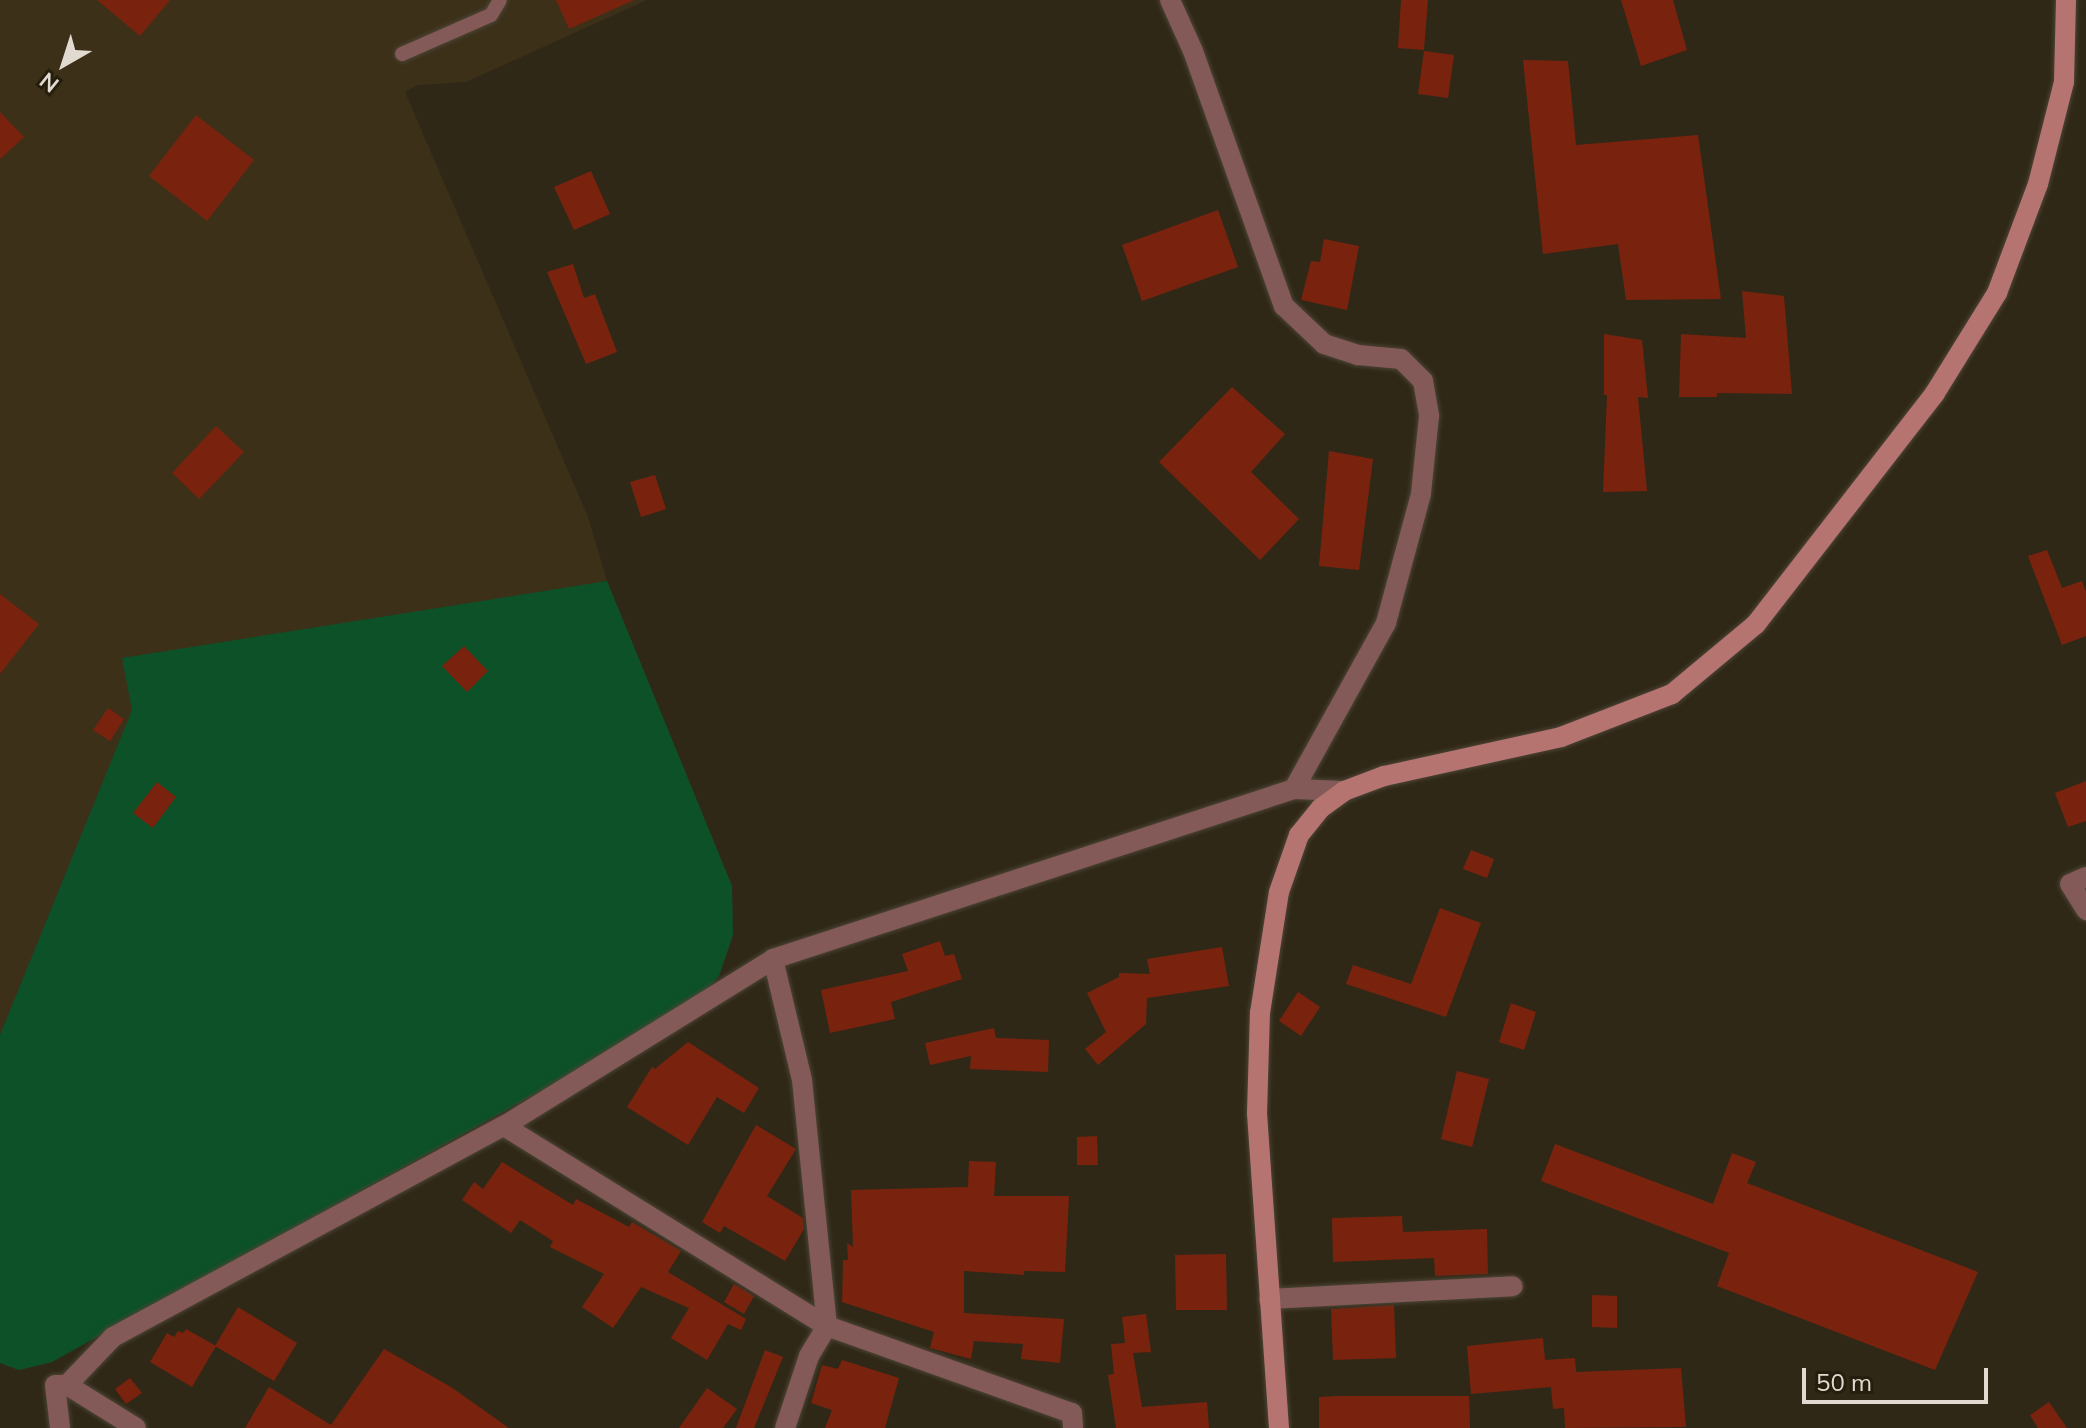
<!DOCTYPE html>
<style>
body{margin:0}
#map{position:relative;width:2086px;height:1428px;overflow:hidden;background:#302817;font-family:Mulish,sans-serif}
div>[style]{position:absolute}
[style*='--x']{left:calc(var(--x)*1px);top:calc(var(--y)*1px);width:calc(var(--w)*1px);rotate:calc(var(--a)*1deg)}
.built>*{inset:0;background:#3c3019}
.green>*{inset:0;background:#0c5128}
.building>*{inset:0;background:#79230e}
.roads{filter:drop-shadow(0 0 2px #4c4435) drop-shadow(0 0 2px #4c4435)}
.lane>*{height:14px;margin:-7px;padding:0 7px;transform-origin:7px;border-radius:7px;background:#835a57}
.street>*{height:20px;margin:-10px;padding:0 10px;transform-origin:10px;border-radius:10px;background:#835a57}
.secondary>*{height:20px;margin:-10px;padding:0 10px;transform-origin:10px;border-radius:10px;background:#b67471}
span{translate:-50% -50%;white-space:nowrap;text-align:center;line-height:1.15;-webkit-text-stroke:8px #261e0d;paint-order:stroke}
.north{position:absolute;left:24px;top:24px;width:80px;height:80px;-webkit-text-stroke:6px #261e0d;paint-order:stroke;rotate:219deg;font-size:22px;font-weight:700;line-height:32px;text-align:center;color:#e0dad0}
.north::after{content:'';display:block;margin:auto;width:28px;height:36px;background:#e0dad0;clip-path:polygon(50% 0,100% 100%,50% 72%,0 100%)}
.scale{position:absolute;left:1802px;top:1368px;width:186px;height:36px;box-sizing:border-box;border:4px solid #e0dad0;border-top:0;padding-left:10px;font-size:24px;line-height:28px;white-space:nowrap;color:#e0dad0;-webkit-text-stroke:6px #261e0d;paint-order:stroke}
</style>
<div id="map">
<div class="built">
<i style="clip-path:polygon(0 0,647px 0,466px 82px,418px 85px,405px 92px,588px 517px,607px 581px,732px 886px,733px 935px,719px 976px,52px 1362px,19px 1370px,0 1363px)"></i>
</div>
<div class="green">
<i style="clip-path:polygon(607px 581px,732px 886px,733px 935px,719px 976px,692px 1007px,52px 1362px,19px 1370px,0 1363px,0 1035px,132px 710px,122px 658px)"></i>
</div>
<div class="building">
<i style="clip-path:polygon(97px 0,170px 0,140px 36px)"></i>
<i style="clip-path:polygon(556px 0,634px 0,569px 29px)"></i>
<i style="clip-path:polygon(1401px 0,1428px 0,1424px 50px,1398px 48px)"></i>
<i style="clip-path:polygon(1621px 0,1673px 0,1687px 50px,1641px 66px)"></i>
<i style="clip-path:polygon(1424px 51px,1454px 55px,1448px 98px,1418px 94px)"></i>
<i style="clip-path:polygon(1523px 60px,1568px 61px,1576px 145px,1698px 135px,1721px 299px,1626px 300px,1618px 244px,1543px 254px)"></i>
<i style="clip-path:polygon(0 112px,24px 137px,0 159px)"></i>
<i style="clip-path:polygon(196px 115px,254px 160px,207px 221px,149px 176px)"></i>
<i style="clip-path:polygon(591px 171px,610px 214px,574px 230px,554px 187px)"></i>
<i style="clip-path:polygon(1218px 210px,1238px 267px,1142px 301px,1122px 245px)"></i>
<i style="clip-path:polygon(1324px 239px,1359px 246px,1347px 310px,1301px 300px,1311px 261px,1320px 262px)"></i>
<i style="clip-path:polygon(573px 264px,584px 298px,595px 294px,617px 352px,586px 364px,547px 272px)"></i>
<i style="clip-path:polygon(1742px 291px,1784px 296px,1792px 394px,1717px 393px,1717px 397px,1679px 397px,1681px 334px,1746px 338px)"></i>
<i style="clip-path:polygon(1604px 334px,1642px 340px,1648px 398px,1638px 397px,1647px 491px,1603px 492px,1607px 395px,1604px 395px)"></i>
<i style="clip-path:polygon(1232px 387px,1285px 434px,1251px 472px,1299px 519px,1260px 560px,1159px 462px)"></i>
<i style="clip-path:polygon(216px 426px,244px 452px,199px 499px,172px 473px)"></i>
<i style="clip-path:polygon(1329px 451px,1373px 459px,1359px 570px,1319px 566px)"></i>
<i style="clip-path:polygon(655px 475px,666px 509px,641px 517px,630px 482px)"></i>
<i style="clip-path:polygon(2047px 550px,2062px 588px,2082px 581px,2086px 592px,2086px 636px,2062px 645px,2028px 556px)"></i>
<i style="clip-path:polygon(0 594px,39px 624px,0 674px)"></i>
<i style="clip-path:polygon(464px 646px,488px 671px,467px 692px,442px 666px)"></i>
<i style="clip-path:polygon(108px 708px,124px 719px,110px 741px,93px 730px)"></i>
<i style="clip-path:polygon(2086px 781px,2086px 821px,2068px 827px,2055px 793px)"></i>
<i style="clip-path:polygon(157px 782px,176px 797px,153px 828px,133px 813px)"></i>
<i style="clip-path:polygon(1471px 850px,1494px 859px,1487px 878px,1463px 869px)"></i>
<i style="clip-path:polygon(1440px 908px,1481px 923px,1446px 1017px,1346px 984px,1353px 965px,1411px 984px)"></i>
<i style="clip-path:polygon(940px 941px,945px 956px,954px 954px,962px 979px,891px 1002px,895px 1019px,830px 1033px,821px 990px,908px 971px,902px 954px)"></i>
<i style="clip-path:polygon(1222px 947px,1229px 986px,1147px 998px,1146px 1024px,1098px 1065px,1085px 1049px,1106px 1032px,1087px 993px,1119px 977px,1119px 973px,1150px 974px,1147px 959px)"></i>
<i style="clip-path:polygon(1298px 992px,1320px 1007px,1301px 1036px,1279px 1021px)"></i>
<i style="clip-path:polygon(1511px 1003px,1536px 1012px,1524px 1050px,1499px 1042px)"></i>
<i style="clip-path:polygon(994px 1028px,996px 1038px,1049px 1040px,1048px 1072px,970px 1069px,971px 1056px,930px 1065px,925px 1043px)"></i>
<i style="clip-path:polygon(688px 1042px,759px 1088px,744px 1113px,717px 1097px,688px 1145px,627px 1107px,652px 1067px,655px 1069px)"></i>
<i style="clip-path:polygon(1457px 1071px,1489px 1079px,1472px 1147px,1441px 1139px)"></i>
<i style="clip-path:polygon(756px 1125px,796px 1149px,767px 1196px,803px 1218px,804px 1229px,785px 1261px,724px 1226px,720px 1233px,702px 1222px)"></i>
<i style="clip-path:polygon(1097px 1136px,1098px 1165px,1077px 1165px,1077px 1137px)"></i>
<i style="clip-path:polygon(1555px 1144px,1713px 1204px,1732px 1153px,1756px 1162px,1747px 1183px,1978px 1272px,1935px 1370px,1717px 1286px,1729px 1253px,1541px 1181px)"></i>
<i style="clip-path:polygon(969px 1161px,996px 1162px,994px 1196px,1069px 1196px,1065px 1272px,1024px 1271px,1024px 1275px,964px 1271px,964px 1313px,1064px 1319px,1060px 1363px,1021px 1359px,1023px 1344px,974px 1341px,971px 1359px,930px 1348px,934px 1332px,842px 1302px,843px 1260px,848px 1260px,847px 1243px,853px 1247px,851px 1190px,968px 1187px)"></i>
<i style="clip-path:polygon(502px 1162px,573px 1205px,576px 1199px,629px 1227px,632px 1222px,681px 1251px,668px 1272px,746px 1319px,741px 1330px,728px 1324px,707px 1360px,671px 1338px,689px 1308px,641px 1287px,613px 1328px,582px 1307px,604px 1274px,550px 1247px,553px 1241px,520px 1220px,511px 1233px,462px 1200px,474px 1182px,483px 1189px)"></i>
<i style="clip-path:polygon(1402px 1216px,1403px 1232px,1487px 1229px,1488px 1274px,1435px 1276px,1434px 1258px,1333px 1262px,1332px 1218px)"></i>
<i style="clip-path:polygon(1226px 1254px,1227px 1310px,1176px 1310px,1175px 1255px)"></i>
<i style="clip-path:polygon(734px 1284px,754px 1296px,744px 1314px,724px 1302px)"></i>
<i style="clip-path:polygon(1592px 1295px,1617px 1296px,1617px 1328px,1592px 1327px)"></i>
<i style="clip-path:polygon(1394px 1305px,1396px 1358px,1333px 1360px,1331px 1309px)"></i>
<i style="clip-path:polygon(238px 1307px,297px 1343px,274px 1381px,215px 1346px)"></i>
<i style="clip-path:polygon(1146px 1314px,1151px 1352px,1133px 1353px,1142px 1407px,1207px 1402px,1209px 1428px,1116px 1428px,1108px 1375px,1114px 1374px,1111px 1344px,1125px 1343px,1122px 1317px)"></i>
<i style="clip-path:polygon(186px 1329px,216px 1346px,192px 1387px,150px 1362px,167px 1333px,174px 1337px,178px 1331px,183px 1333px)"></i>
<i style="clip-path:polygon(1543px 1338px,1545px 1360px,1575px 1358px,1576px 1372px,1681px 1368px,1686px 1427px,1565px 1428px,1564px 1408px,1553px 1409px,1551px 1387px,1471px 1394px,1467px 1346px)"></i>
<i style="clip-path:polygon(384px 1349px,451px 1387px,509px 1428px,245px 1428px,269px 1387px,331px 1425px)"></i>
<i style="clip-path:polygon(765px 1350px,783px 1357px,754px 1428px,736px 1428px)"></i>
<i style="clip-path:polygon(842px 1360px,899px 1378px,885px 1428px,825px 1428px,832px 1410px,811px 1403px,822px 1365px,838px 1369px)"></i>
<i style="clip-path:polygon(130px 1378px,142px 1393px,126px 1404px,115px 1389px)"></i>
<i style="clip-path:polygon(707px 1388px,737px 1409px,723px 1428px,679px 1428px)"></i>
<i style="clip-path:polygon(1335px 1396px,1469px 1396px,1470px 1428px,1319px 1428px,1319px 1397px)"></i>
<i style="clip-path:polygon(2049px 1402px,2067px 1428px,2038px 1428px,2030px 1415px)"></i>
</div>
<div class="roads">
<div class="lane">
<i style="--x:402;--y:54;--w:97;--a:-23.7"></i>
<i style="--x:491;--y:15;--w:17;--a:-59"></i>
</div>
<div class="street">
<i style="--x:1170;--y:0;--w:56;--a:65.7"></i>
<i style="--x:1193;--y:51;--w:271;--a:70.4"></i>
<i style="--x:1284;--y:306;--w:55;--a:43.5"></i>
<i style="--x:1324;--y:344;--w:36;--a:18"></i>
<i style="--x:1358;--y:355;--w:43;--a:5.3"></i>
<i style="--x:1401;--y:359;--w:31;--a:45"></i>
<i style="--x:1423;--y:381;--w:36;--a:80"></i>
<i style="--x:1429;--y:416;--w:78;--a:95.9"></i>
<i style="--x:1421;--y:494;--w:134;--a:105.2"></i>
<i style="--x:1386;--y:623;--w:190;--a:119"></i>
<i style="--x:2086;--y:877;--w:17;--a:156"></i>
<i style="--x:2070;--y:884;--w:31;--a:58"></i>
<i style="--x:773;--y:959;--w:124;--a:76.5"></i>
<i style="--x:802;--y:1080;--w:247;--a:84.2"></i>
<i style="--x:827;--y:1326;--w:35;--a:121"></i>
<i style="--x:809;--y:1356;--w:76;--a:108.4"></i>
<i style="--x:504;--y:1126;--w:380;--a:31.8"></i>
<i style="--x:827;--y:1326;--w:260;--a:19.6"></i>
<i style="--x:1072;--y:1413;--w:15;--a:86"></i>
<i style="--x:1269;--y:1299;--w:244;--a:-3"></i>
<i style="--x:67;--y:1385;--w:81;--a:31.9"></i>
<i style="--x:60;--y:1428;--w:43;--a:-96.6"></i>
<i style="--x:55;--y:1385;--w:12;--a:0"></i>
<i style="--x:67;--y:1385;--w:66;--a:-46.2"></i>
<i style="--x:113;--y:1337;--w:444;--a:-28.4"></i>
<i style="--x:504;--y:1126;--w:317;--a:-31.8"></i>
<i style="--x:773;--y:959;--w:548;--a:-18.07"></i>
<i style="--x:1294;--y:789;--w:50;--a:2.3"></i>
</div>
<div class="secondary">
<i style="--x:1279;--y:1428;--w:316;--a:-94"></i>
<i style="--x:1257;--y:1113;--w:100;--a:-88.3"></i>
<i style="--x:1260;--y:1013;--w:122;--a:-81.1"></i>
<i style="--x:1279;--y:892;--w:60;--a:-70.7"></i>
<i style="--x:1299;--y:835;--w:35;--a:-51"></i>
<i style="--x:1321;--y:808;--w:29;--a:-36"></i>
<i style="--x:1344;--y:791;--w:43;--a:-20.6"></i>
<i style="--x:1384;--y:776;--w:181;--a:-12.4"></i>
<i style="--x:1561;--y:737;--w:119;--a:-21.2"></i>
<i style="--x:1672;--y:694;--w:109;--a:-39.8"></i>
<i style="--x:1756;--y:624;--w:292;--a:-52.2"></i>
<i style="--x:1935;--y:393;--w:118;--a:-58.2"></i>
<i style="--x:1997;--y:293;--w:116;--a:-69.4"></i>
<i style="--x:2038;--y:184;--w:105;--a:-75.7"></i>
<i style="--x:2064;--y:82;--w:82;--a:-88.6"></i>
</div>
</div>
<div class="north">N</div>
<div class="scale">50 m</div>
</div>
